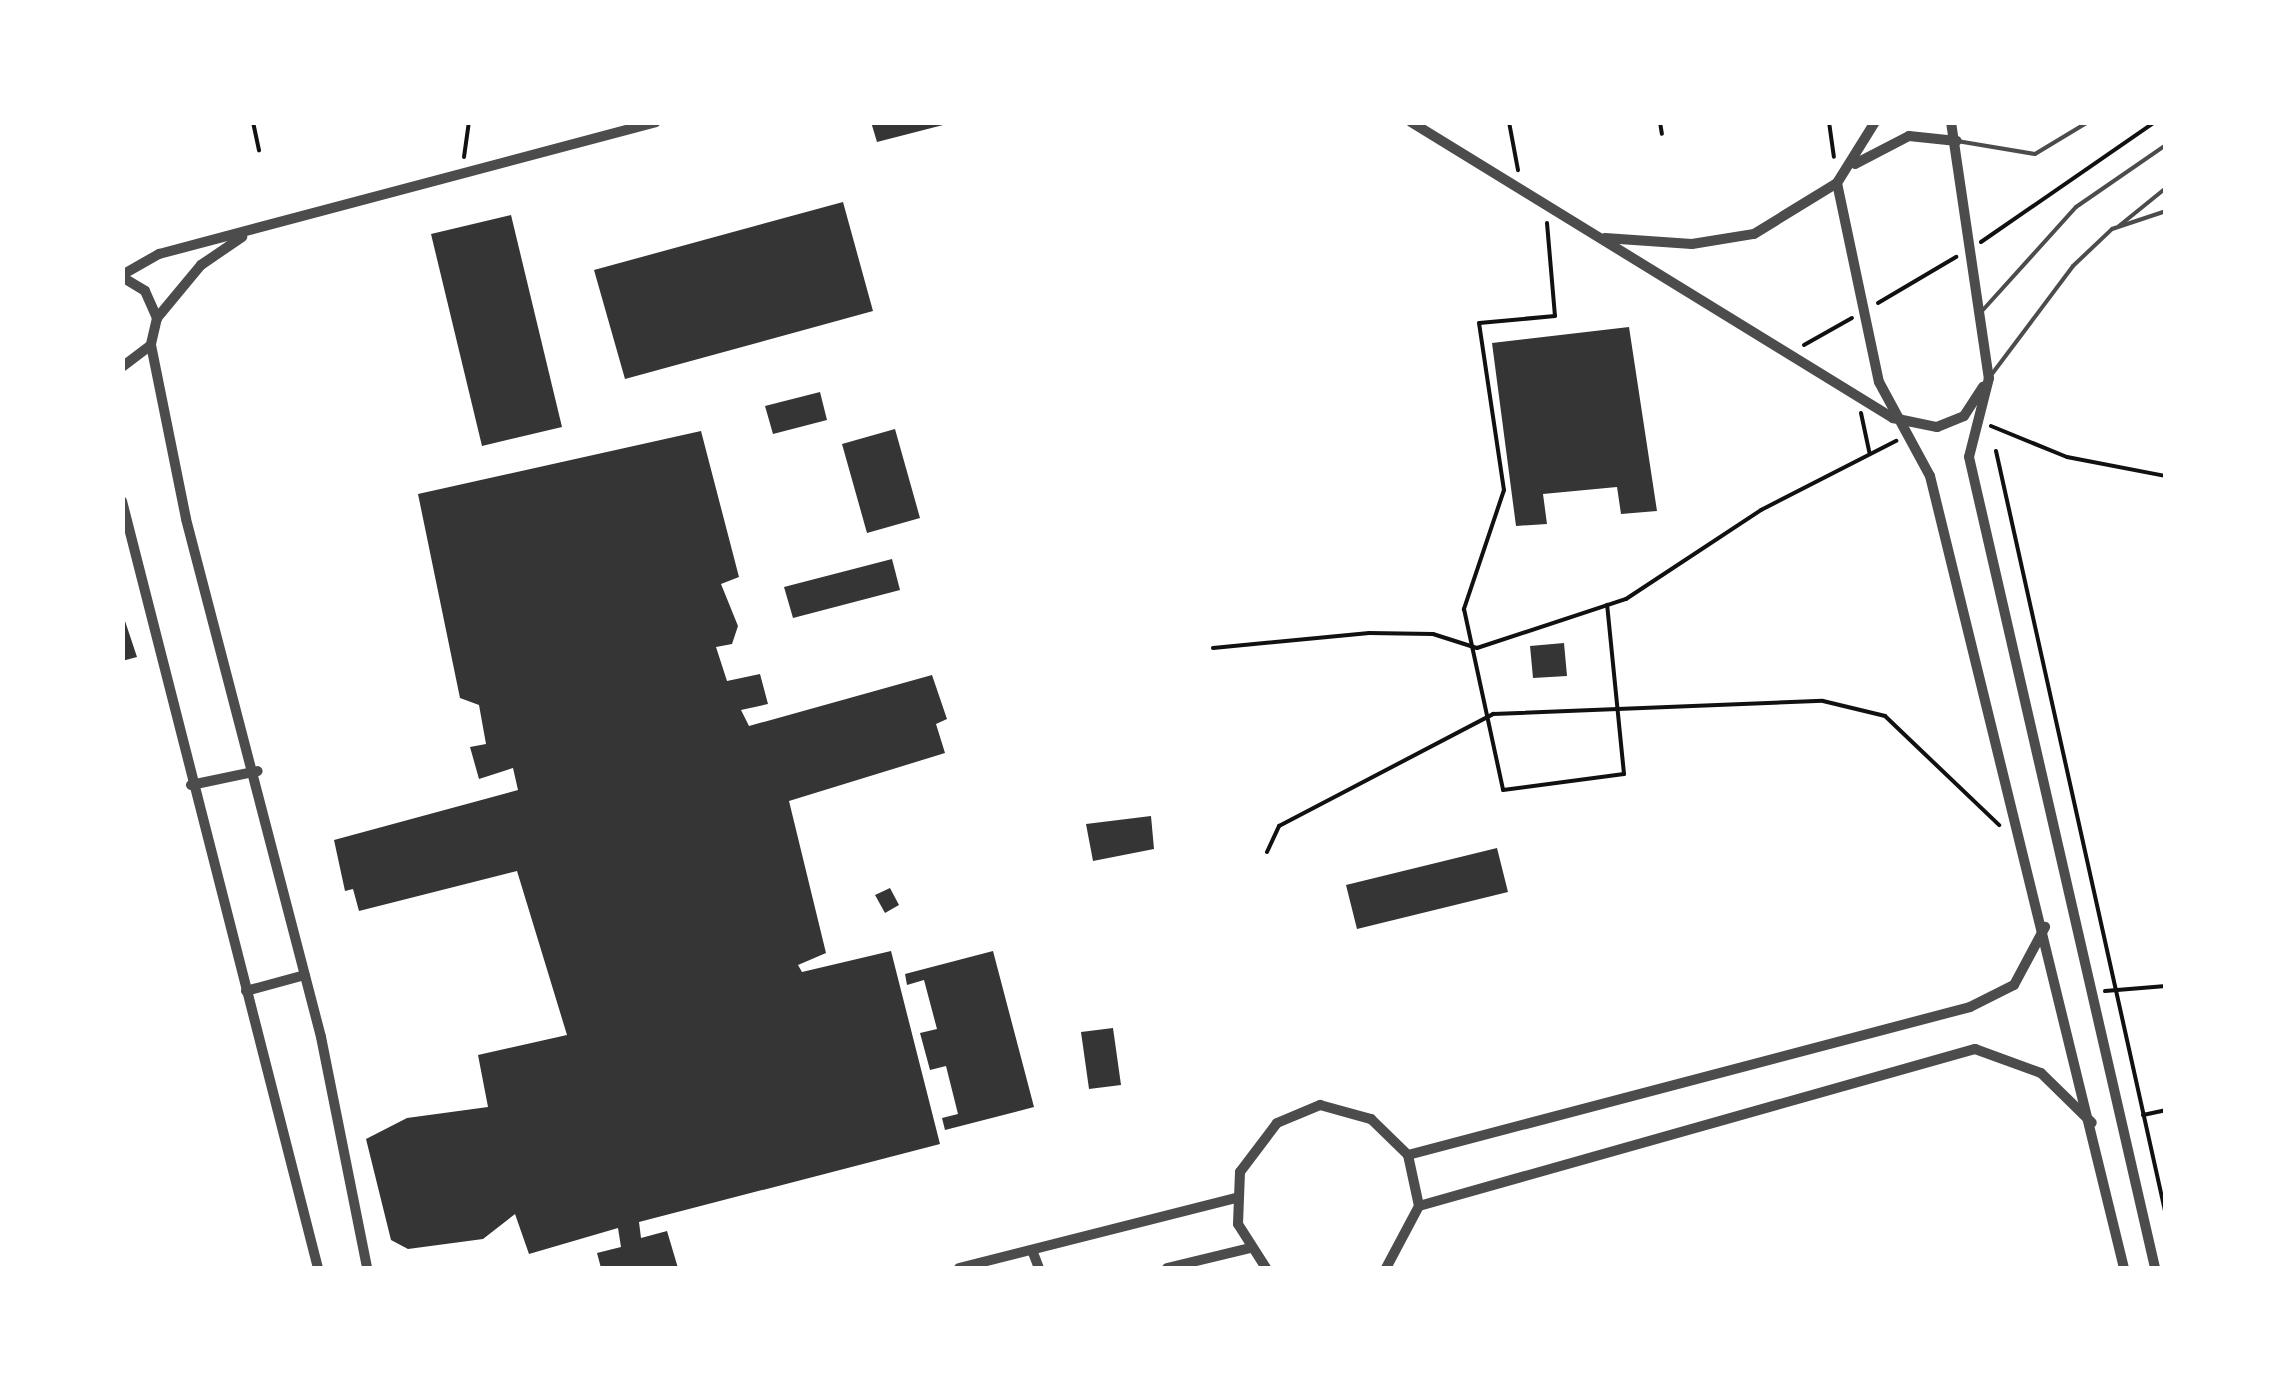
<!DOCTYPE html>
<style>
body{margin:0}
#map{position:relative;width:2288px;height:1391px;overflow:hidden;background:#fff;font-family:"Zilla Slab",serif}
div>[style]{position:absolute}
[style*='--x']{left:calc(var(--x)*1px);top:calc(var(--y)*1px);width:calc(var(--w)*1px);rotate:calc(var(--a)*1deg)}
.building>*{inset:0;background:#353535}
.path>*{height:4px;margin:-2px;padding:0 2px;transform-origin:2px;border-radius:2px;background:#111}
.service>*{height:4px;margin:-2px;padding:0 2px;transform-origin:2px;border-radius:2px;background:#4c4c4c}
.tertiary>*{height:10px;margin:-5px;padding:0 5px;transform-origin:5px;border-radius:5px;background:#4c4c4c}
span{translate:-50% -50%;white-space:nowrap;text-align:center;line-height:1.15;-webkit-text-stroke:10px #fff;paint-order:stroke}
.frame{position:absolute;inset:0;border:125px solid #fff;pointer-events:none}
</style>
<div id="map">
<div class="building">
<i style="clip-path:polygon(871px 122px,947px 122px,947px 124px,877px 142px)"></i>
<i style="clip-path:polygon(843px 202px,873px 311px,625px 379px,594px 270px)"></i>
<i style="clip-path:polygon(511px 215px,562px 427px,482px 446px,431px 234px)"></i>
<i style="clip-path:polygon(1629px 327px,1657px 511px,1621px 514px,1617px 487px,1543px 494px,1547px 524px,1516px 526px,1492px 343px)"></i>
<i style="clip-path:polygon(820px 392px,827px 420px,773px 434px,765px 406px)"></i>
<i style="clip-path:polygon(895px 429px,920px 518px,867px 533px,842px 444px)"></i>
<i style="clip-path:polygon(701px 431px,739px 577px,721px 584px,738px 626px,732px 644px,716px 647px,727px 681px,760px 674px,768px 704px,741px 710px,749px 726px,932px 675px,947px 719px,936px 724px,945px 753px,789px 801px,826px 953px,798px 965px,802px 972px,891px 951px,940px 1144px,639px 1222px,641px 1238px,667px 1231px,678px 1268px,601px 1268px,597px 1253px,621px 1247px,618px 1228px,529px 1254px,515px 1214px,483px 1239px,408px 1249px,391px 1240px,366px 1139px,407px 1118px,488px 1107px,478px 1055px,567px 1035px,517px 871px,359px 911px,353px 889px,345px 891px,334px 840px,518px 790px,513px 768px,479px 779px,470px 747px,486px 744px,479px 705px,460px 698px,418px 494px)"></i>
<i style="clip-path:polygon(892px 559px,900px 590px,793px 618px,784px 587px)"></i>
<i style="clip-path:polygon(122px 612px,137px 657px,122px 661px)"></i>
<i style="clip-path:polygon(1564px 643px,1567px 676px,1533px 678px,1530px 646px)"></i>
<i style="clip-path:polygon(1151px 816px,1154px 849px,1093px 861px,1086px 824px)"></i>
<i style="clip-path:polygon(1497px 848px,1508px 892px,1357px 929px,1346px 885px)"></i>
<i style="clip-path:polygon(890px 888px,899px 905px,885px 913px,875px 895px)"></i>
<i style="clip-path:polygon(993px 951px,1034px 1107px,945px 1130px,942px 1118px,958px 1114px,946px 1066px,930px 1070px,920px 1033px,937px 1029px,924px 980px,907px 985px,905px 974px)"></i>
<i style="clip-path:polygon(1113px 1028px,1121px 1085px,1089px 1089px,1081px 1032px)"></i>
</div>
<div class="path">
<i style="--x:253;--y:122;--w:29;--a:78"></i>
<i style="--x:1509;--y:122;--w:49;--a:79.4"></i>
<i style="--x:1660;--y:122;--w:12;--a:81"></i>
<i style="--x:1829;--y:122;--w:35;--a:82"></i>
<i style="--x:464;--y:157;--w:35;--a:-82"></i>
<i style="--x:1547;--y:223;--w:93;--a:85.1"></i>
<i style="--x:1555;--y:316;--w:76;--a:174.7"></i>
<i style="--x:1479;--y:323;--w:169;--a:81.5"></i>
<i style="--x:1504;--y:490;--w:126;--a:108.6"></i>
<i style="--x:1464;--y:609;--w:185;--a:77.8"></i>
<i style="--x:1503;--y:790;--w:122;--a:-7.5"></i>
<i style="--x:1624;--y:774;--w:170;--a:-95.7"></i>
<i style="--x:1981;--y:242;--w:211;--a:-34.6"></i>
<i style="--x:1878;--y:303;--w:91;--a:-30.5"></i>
<i style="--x:1804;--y:345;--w:55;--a:-29.4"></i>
<i style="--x:1861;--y:413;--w:40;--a:78"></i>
<i style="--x:1991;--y:426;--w:82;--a:22.2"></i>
<i style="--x:2067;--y:457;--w:101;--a:10.9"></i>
<i style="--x:1996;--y:451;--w:783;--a:77.46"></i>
<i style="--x:1213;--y:648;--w:157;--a:-5.5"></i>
<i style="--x:1369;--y:633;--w:64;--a:0.9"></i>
<i style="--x:1433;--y:634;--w:46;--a:17.7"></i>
<i style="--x:1477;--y:648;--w:157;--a:-18.2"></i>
<i style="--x:1626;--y:599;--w:162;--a:-33.4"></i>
<i style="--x:1761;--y:510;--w:152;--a:-27.1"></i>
<i style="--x:1267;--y:852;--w:29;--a:-65"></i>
<i style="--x:1279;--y:826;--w:242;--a:-27.6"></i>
<i style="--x:1493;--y:714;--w:330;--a:-2.3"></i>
<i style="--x:1823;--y:701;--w:64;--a:13.6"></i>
<i style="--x:1885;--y:716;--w:158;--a:43.7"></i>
<i style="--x:2105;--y:991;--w:61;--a:-4.7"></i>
<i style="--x:2143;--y:1115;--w:24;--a:-12"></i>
</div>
<div class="service">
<i style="--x:1957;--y:141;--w:79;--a:9.5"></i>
<i style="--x:2035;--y:154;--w:62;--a:-31.1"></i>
<i style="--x:2119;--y:226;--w:60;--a:-39"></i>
<i style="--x:1982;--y:311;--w:140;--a:-47.9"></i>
<i style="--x:2076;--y:207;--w:109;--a:-34.6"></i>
<i style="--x:1992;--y:374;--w:135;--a:-53.1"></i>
<i style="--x:2073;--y:266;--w:54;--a:-43.5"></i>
<i style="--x:2112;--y:229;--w:57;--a:-18.4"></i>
</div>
<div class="tertiary">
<i style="--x:1411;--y:122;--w:566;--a:31.55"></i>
<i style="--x:1893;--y:418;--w:45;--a:11.6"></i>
<i style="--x:1937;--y:427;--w:29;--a:-22"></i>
<i style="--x:1964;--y:416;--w:35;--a:-57"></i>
<i style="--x:1951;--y:122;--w:259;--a:81.6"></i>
<i style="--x:1989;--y:378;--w:81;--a:104.2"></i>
<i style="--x:1969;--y:457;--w:832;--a:77.08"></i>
<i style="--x:1855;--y:164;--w:61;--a:-27.4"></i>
<i style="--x:1909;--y:136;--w:48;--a:5.9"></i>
<i style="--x:1837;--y:183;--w:203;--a:78.1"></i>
<i style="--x:1879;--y:382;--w:107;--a:61.5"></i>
<i style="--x:1930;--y:476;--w:815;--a:76.24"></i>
<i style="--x:1605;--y:238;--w:87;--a:3.9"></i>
<i style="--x:1692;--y:244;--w:63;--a:-9.2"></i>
<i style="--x:1754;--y:234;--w:97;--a:-31.6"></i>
<i style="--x:1837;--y:183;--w:72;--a:-58.1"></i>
<i style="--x:122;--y:275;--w:43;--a:-29.6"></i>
<i style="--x:159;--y:254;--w:514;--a:-14.87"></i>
<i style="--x:122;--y:277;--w:27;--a:31"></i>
<i style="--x:145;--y:291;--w:30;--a:66"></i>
<i style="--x:157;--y:318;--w:28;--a:103"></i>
<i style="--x:151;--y:345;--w:36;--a:143"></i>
<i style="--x:157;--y:318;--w:69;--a:-50.3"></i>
<i style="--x:201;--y:265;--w:50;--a:-34.3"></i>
<i style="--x:151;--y:345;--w:177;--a:78.6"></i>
<i style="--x:186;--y:519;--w:535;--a:75.39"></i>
<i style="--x:321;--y:1037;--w:236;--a:78.7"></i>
<i style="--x:122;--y:501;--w:792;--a:75.67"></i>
<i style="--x:191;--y:785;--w:68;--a:-11.8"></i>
<i style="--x:246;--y:991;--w:61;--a:-15.2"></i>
<i style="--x:1408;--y:1155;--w:581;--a:-14.75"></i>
<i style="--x:1970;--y:1007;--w:49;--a:-26.6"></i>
<i style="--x:2014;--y:985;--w:66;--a:-61.9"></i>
<i style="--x:1419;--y:1206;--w:578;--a:-15.77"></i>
<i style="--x:1975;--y:1049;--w:70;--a:20"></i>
<i style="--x:2041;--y:1073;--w:71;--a:44.4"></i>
<i style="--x:1032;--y:1250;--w:19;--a:69"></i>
<i style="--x:959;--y:1268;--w:286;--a:-14.2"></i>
<i style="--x:1167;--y:1268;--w:85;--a:-13.5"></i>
<i style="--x:1266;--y:1268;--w:52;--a:-122.5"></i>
<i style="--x:1238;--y:1224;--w:52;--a:-87.8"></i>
<i style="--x:1240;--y:1172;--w:61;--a:-52.9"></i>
<i style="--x:1277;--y:1123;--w:47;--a:-22.7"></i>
<i style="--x:1320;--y:1105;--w:53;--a:15.4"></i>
<i style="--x:1371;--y:1119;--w:52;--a:44.2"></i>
<i style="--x:1408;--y:1155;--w:52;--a:77.8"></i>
<i style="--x:1419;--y:1206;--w:70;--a:118"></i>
</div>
<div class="frame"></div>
</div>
